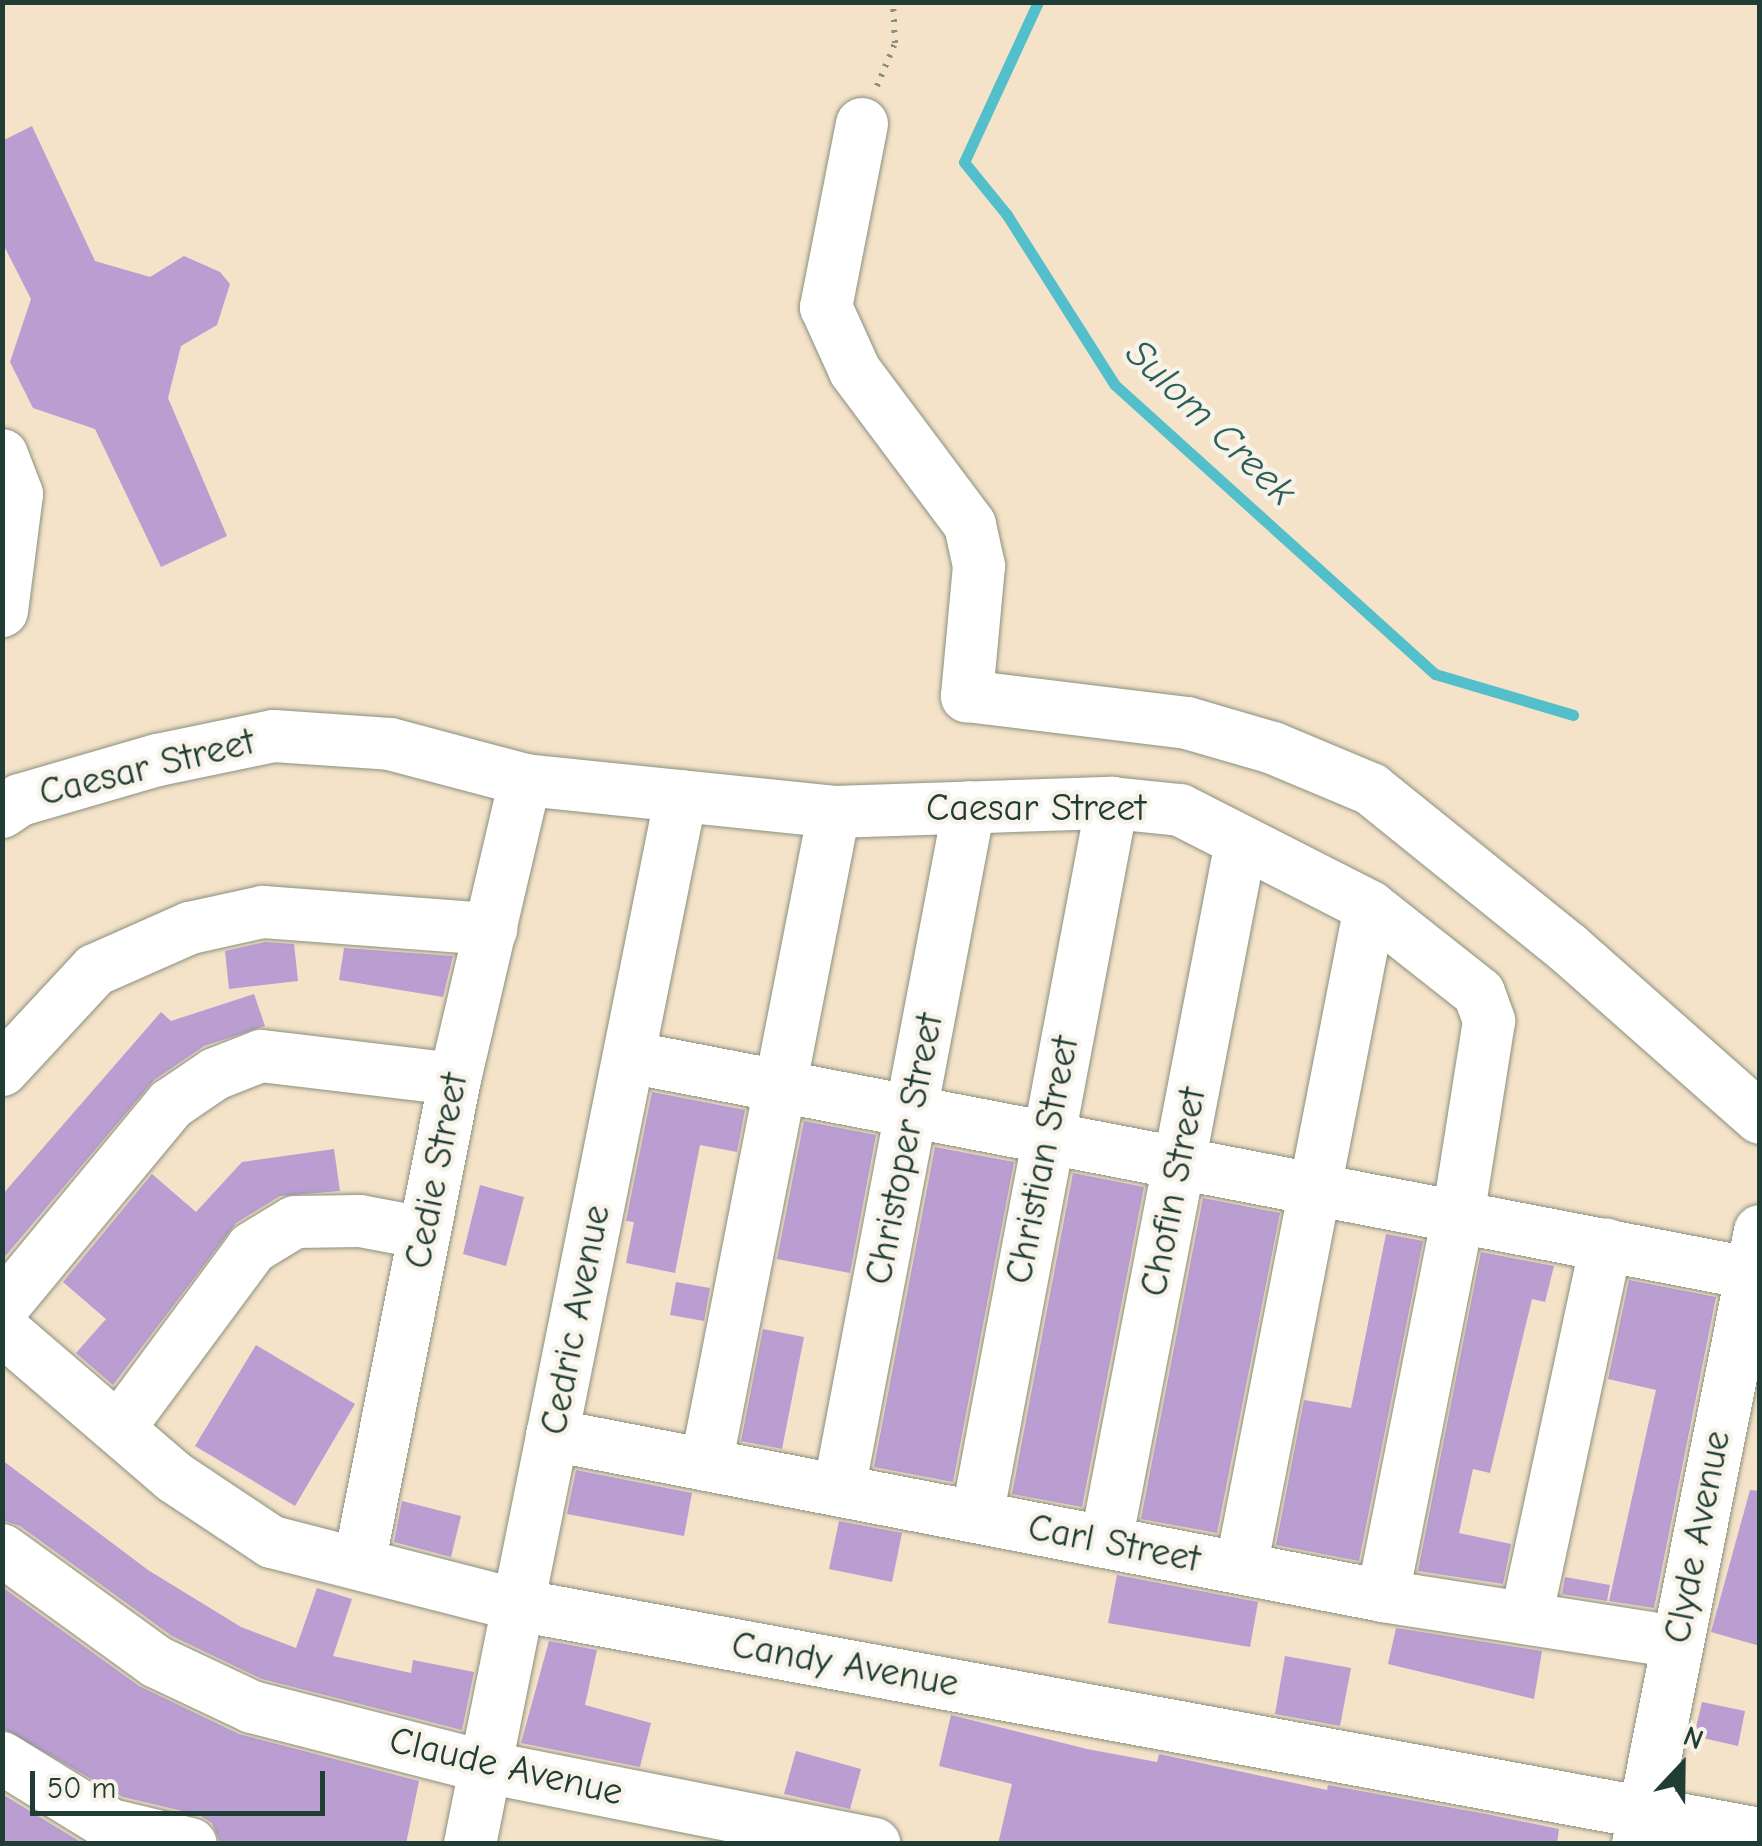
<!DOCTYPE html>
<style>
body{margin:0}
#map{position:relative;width:1762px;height:1846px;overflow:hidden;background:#f4e2c9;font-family:"Comic Neue",sans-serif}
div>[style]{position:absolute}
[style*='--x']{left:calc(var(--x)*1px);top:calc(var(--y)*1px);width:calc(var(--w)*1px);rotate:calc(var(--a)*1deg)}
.stream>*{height:11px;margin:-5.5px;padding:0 5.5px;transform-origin:5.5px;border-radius:5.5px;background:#52bfcb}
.building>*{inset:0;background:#ba9ed2}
.path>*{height:6px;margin-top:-3px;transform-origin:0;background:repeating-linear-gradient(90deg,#8a907e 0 2.5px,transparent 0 10.5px)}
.roads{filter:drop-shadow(0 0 2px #8a907e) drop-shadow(0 0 2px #8a907e)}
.minor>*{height:52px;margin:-26px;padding:0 26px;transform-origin:26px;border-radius:26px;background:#fff}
span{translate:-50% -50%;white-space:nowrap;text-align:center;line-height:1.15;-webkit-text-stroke:9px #f7f3e8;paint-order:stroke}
.street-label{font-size:38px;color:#1f3d34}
.water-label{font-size:40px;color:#2c5e5a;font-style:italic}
.frame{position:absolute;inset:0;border:5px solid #1f3d34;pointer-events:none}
.north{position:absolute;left:1632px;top:1716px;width:100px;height:100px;-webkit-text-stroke:8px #f7f3e8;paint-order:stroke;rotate:22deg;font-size:28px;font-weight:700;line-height:40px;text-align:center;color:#1f3d34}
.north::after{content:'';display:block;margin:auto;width:35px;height:45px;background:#1f3d34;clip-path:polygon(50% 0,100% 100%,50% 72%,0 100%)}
.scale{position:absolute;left:30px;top:1771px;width:295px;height:45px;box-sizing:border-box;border:5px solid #1f3d34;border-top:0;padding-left:12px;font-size:30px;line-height:35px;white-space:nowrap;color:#1f3d34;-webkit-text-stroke:8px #f7f3e8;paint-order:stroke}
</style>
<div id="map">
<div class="stream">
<i style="--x:1038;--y:2;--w:176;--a:114.8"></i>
<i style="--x:964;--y:162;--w:68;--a:50.9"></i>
<i style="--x:1007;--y:215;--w:201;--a:57.6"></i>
<i style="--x:1115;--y:385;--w:431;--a:42.1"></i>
<i style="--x:1435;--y:674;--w:144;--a:16.5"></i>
</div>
<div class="building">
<i style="clip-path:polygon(32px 126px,95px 261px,150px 277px,184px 256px,220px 272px,230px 284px,217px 325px,181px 346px,168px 398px,227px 536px,161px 567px,95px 429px,33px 408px,10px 362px,31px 299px,2px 242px,2px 141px)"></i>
<i style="clip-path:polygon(265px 942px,294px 944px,298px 981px,229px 989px,225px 951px)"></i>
<i style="clip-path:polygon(344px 948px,453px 956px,443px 997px,339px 980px)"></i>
<i style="clip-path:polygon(254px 994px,265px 1026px,204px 1046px,154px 1080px,2px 1260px,2px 1195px,161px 1012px,171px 1021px)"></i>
<i style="clip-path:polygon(652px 1092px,745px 1110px,737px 1152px,700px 1145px,675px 1273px,626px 1263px,634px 1222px,626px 1221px)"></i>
<i style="clip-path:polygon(804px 1121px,876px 1135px,850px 1273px,777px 1259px)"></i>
<i style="clip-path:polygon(935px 1147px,1014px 1162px,953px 1482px,874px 1467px)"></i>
<i style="clip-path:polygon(334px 1149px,340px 1191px,280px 1196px,236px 1223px,113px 1385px,76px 1353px,106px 1319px,63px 1282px,152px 1174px,196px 1212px,242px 1162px)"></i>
<i style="clip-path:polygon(1073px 1173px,1144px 1187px,1082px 1507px,1012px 1494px)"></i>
<i style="clip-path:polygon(480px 1185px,524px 1197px,506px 1266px,463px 1254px)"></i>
<i style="clip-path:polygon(1203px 1198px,1280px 1213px,1217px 1533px,1141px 1519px)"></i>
<i style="clip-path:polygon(1386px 1234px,1423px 1241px,1359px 1561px,1276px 1545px,1304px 1400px,1351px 1408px)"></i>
<i style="clip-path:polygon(1481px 1252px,1554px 1266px,1545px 1302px,1532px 1299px,1490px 1473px,1473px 1469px,1459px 1533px,1511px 1544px,1503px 1584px,1418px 1571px)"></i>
<i style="clip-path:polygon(1629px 1280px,1716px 1297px,1654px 1608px,1609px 1601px,1656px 1390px,1608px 1379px)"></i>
<i style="clip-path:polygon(676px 1282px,710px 1288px,704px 1321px,670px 1315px)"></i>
<i style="clip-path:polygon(763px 1329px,804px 1337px,782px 1449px,741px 1441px)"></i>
<i style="clip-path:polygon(256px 1345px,355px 1404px,295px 1506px,195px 1446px)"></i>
<i style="clip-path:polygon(2px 1460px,148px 1570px,241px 1627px,296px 1648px,317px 1588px,352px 1599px,333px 1656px,411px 1673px,413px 1660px,474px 1672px,462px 1730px,262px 1679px,172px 1636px,20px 1526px,2px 1520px)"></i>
<i style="clip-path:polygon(576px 1470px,692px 1493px,684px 1536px,567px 1514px)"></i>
<i style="clip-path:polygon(1750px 1490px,1760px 1491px,1760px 1646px,1711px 1632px)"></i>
<i style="clip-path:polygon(402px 1501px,461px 1516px,451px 1557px,394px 1542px)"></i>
<i style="clip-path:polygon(839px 1521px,902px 1533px,892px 1582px,829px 1569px)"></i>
<i style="clip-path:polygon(1117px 1575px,1258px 1602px,1250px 1647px,1108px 1623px)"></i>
<i style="clip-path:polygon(1565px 1577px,1610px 1585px,1607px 1601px,1562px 1594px)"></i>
<i style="clip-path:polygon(2px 1587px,139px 1686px,239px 1734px,419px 1781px,406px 1844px,220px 1842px,212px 1823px,199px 1815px,123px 1797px,2px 1728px)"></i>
<i style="clip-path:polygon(1396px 1628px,1542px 1651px,1534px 1699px,1388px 1664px)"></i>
<i style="clip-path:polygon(549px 1641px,597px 1650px,585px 1705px,651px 1723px,640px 1767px,521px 1743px)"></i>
<i style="clip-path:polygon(1285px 1656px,1351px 1668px,1340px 1726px,1275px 1714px)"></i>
<i style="clip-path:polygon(1702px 1702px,1745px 1711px,1738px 1746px,1694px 1736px)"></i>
<i style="clip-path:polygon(951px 1715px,1087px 1749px,1157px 1762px,1159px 1754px,1327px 1790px,1328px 1785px,1486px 1814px,1559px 1829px,1557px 1844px,998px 1844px,1012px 1784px,939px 1766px)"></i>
<i style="clip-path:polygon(796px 1751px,861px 1769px,850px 1809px,784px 1794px)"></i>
<i style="clip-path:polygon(2px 1794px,84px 1844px,2px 1844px)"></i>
</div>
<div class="path">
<i style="--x:877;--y:86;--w:47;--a:-67.3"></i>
<i style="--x:895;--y:43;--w:41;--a:-92.8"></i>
</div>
<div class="roads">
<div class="minor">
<i style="--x:862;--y:124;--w:187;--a:101.1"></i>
<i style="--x:826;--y:307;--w:70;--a:65.6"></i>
<i style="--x:855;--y:371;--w:192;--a:53.2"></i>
<i style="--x:970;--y:525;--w:42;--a:77.6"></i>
<i style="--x:979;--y:566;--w:131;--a:95.3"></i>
<i style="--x:967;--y:696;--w:222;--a:7"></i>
<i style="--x:1187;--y:723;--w:90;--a:16.2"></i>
<i style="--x:1273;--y:748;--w:106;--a:22.7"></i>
<i style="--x:1371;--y:789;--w:253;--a:38.9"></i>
<i style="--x:1568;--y:948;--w:256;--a:41.5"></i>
<i style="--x:2;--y:455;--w:42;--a:69"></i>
<i style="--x:17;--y:494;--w:118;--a:97.3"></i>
<i style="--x:2;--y:812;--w:22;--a:-34"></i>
<i style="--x:20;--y:800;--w:144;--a:-16.2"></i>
<i style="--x:158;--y:760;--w:118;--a:-11.7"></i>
<i style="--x:274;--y:736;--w:116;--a:3.9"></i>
<i style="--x:390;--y:744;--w:140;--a:14.9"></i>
<i style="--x:525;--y:780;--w:311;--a:5.9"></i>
<i style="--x:834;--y:812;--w:278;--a:-1.9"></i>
<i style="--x:1112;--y:803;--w:68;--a:5.9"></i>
<i style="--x:1180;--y:810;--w:213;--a:27"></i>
<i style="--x:1370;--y:907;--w:139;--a:38.3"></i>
<i style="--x:1479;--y:993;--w:30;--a:70"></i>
<i style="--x:1489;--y:1021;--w:197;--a:99"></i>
<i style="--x:1458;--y:1216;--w:387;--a:101.2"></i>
<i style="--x:629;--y:1057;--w:1141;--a:10.92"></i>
<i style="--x:2;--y:1070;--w:137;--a:-47.1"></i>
<i style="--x:95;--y:970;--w:104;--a:-23.9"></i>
<i style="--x:190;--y:928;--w:75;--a:-12.4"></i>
<i style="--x:263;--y:912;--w:229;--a:4.3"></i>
<i style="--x:2;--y:1308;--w:265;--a:-50.4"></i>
<i style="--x:171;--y:1104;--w:53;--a:-34.3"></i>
<i style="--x:215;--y:1074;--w:49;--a:-21.4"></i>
<i style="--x:261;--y:1056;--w:195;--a:6.8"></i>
<i style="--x:2;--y:1329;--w:227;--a:40.7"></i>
<i style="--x:174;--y:1477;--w:118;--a:33.6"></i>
<i style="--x:272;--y:1542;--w:254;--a:14.4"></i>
<i style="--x:518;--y:1605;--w:1263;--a:10.45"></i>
<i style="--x:119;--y:1428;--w:224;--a:-53.5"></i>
<i style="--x:252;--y:1248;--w:50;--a:-31.2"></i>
<i style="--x:295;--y:1222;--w:65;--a:-0.9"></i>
<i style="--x:360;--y:1221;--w:65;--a:10.6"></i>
<i style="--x:552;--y:1435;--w:846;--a:10.96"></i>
<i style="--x:1383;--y:1596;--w:298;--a:8.9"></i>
<i style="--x:706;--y:1465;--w:665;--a:-78.91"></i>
<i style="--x:839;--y:1490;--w:695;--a:-79.22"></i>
<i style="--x:977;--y:1517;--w:727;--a:-79.29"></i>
<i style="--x:1106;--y:1542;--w:713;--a:-79.08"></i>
<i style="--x:2;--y:1550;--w:191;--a:35.9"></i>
<i style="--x:157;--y:1662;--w:105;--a:25.3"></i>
<i style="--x:252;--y:1707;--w:242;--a:14.4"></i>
<i style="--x:486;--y:1767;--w:396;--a:11.2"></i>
<i style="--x:359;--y:1564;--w:494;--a:-78.8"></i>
<i style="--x:455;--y:1079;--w:307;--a:-76.8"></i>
<i style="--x:1241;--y:1568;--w:673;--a:-78.96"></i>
<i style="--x:1526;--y:1618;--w:382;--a:-77.9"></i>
<i style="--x:2;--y:1758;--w:128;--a:31.6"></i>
<i style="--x:111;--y:1825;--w:82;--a:13.4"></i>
<i style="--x:470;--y:1844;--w:1069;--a:-78.62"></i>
<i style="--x:1638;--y:1844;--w:625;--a:-78.74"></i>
</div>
</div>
<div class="street-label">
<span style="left:147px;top:768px;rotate:-14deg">Caesar Street</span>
<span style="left:1036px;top:809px">Caesar Street</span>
<span style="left:905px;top:1149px;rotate:-79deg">Christoper Street</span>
<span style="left:1043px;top:1160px;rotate:-79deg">Christian Street</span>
<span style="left:437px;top:1171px;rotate:-79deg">Cedie Street</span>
<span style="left:1174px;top:1192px;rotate:-79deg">Chofin Street</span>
<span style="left:576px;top:1320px;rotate:-79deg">Cedric Avenue</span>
<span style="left:1698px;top:1537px;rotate:-79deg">Clyde Avenue</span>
<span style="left:1114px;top:1544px;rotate:11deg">Carl Street</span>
<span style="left:845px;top:1665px;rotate:10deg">Candy Avenue</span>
<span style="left:506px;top:1767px;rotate:13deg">Claude Avenue</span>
</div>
<div class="water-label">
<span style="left:1211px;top:422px;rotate:44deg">Sulom Creek</span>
</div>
<div class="frame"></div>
<div class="north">N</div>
<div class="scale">50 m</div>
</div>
